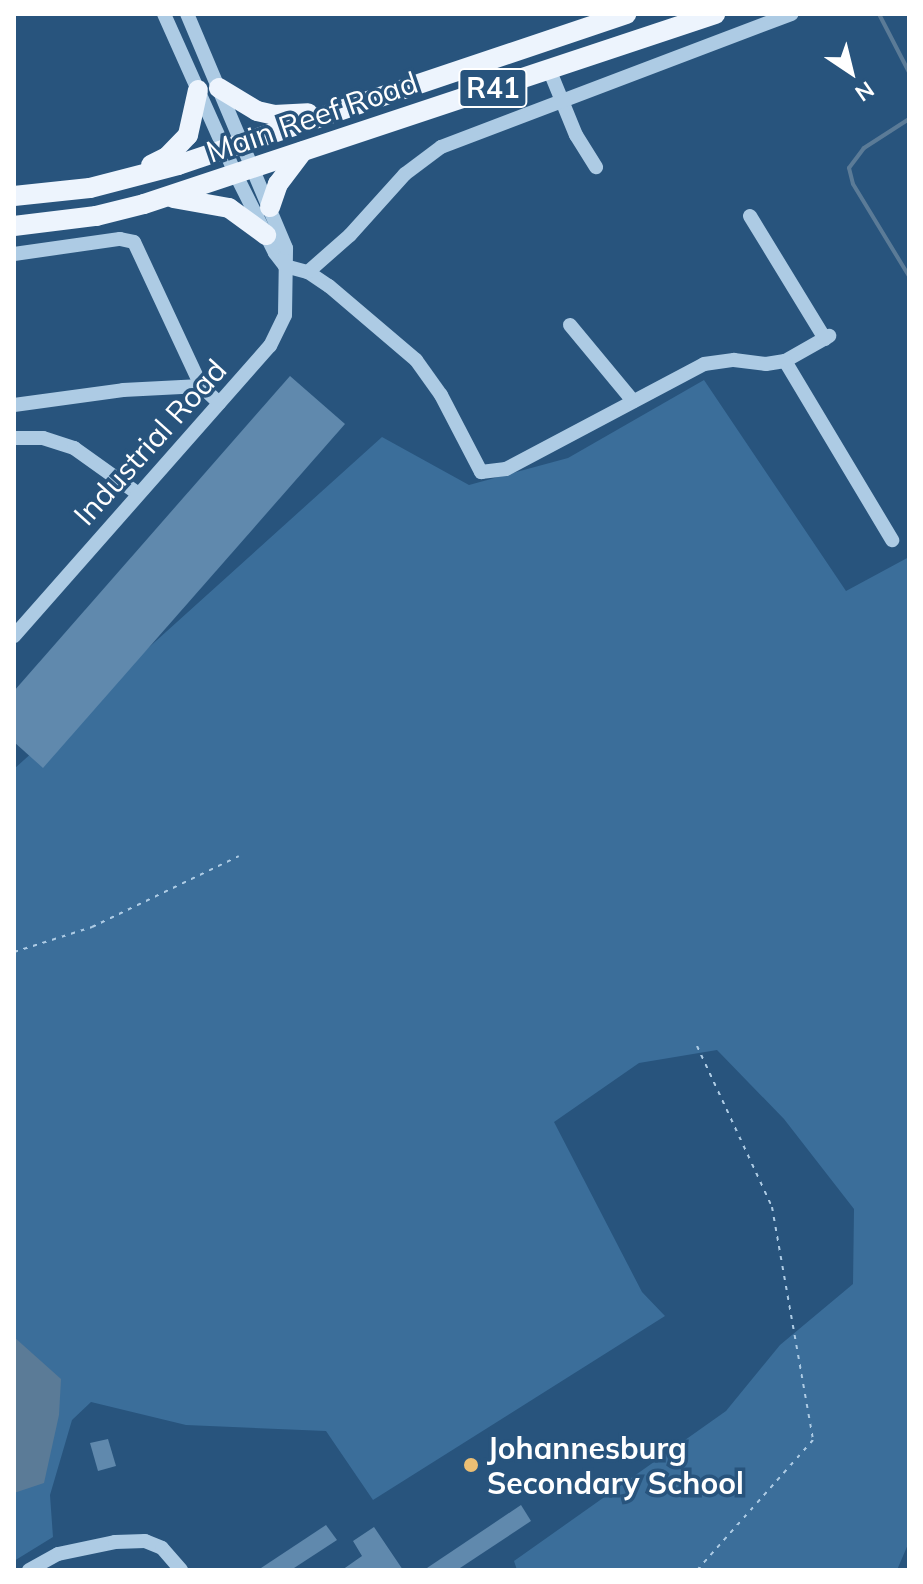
<!DOCTYPE html>
<style>
body{margin:0}
#map{position:relative;width:923px;height:1584px;overflow:hidden;background:#28547d;font-family:Mulish,sans-serif}
div>[style]{position:absolute}
[style*='--x']{left:calc(var(--x)*1px);top:calc(var(--y)*1px);width:calc(var(--w)*1px);rotate:calc(var(--a)*1deg)}
.green>*{inset:0;background:#3b6e9a}
.water>*{inset:0;background:#5b7b97}
.stream>*{height:4px;margin:-2px;padding:0 2px;transform-origin:2px;border-radius:2px;background:#5b7b97}
.building>*{inset:0;background:#6089ad}
.path>*{height:2px;margin-top:-1px;transform-origin:0;background:repeating-linear-gradient(90deg,#adcbe4 0 4px,transparent 0 10px)}
.minor>*{height:14px;margin:-7px;padding:0 7px;transform-origin:7px;border-radius:7px;background:#adcbe4}
.major>*{height:20px;margin:-10px;padding:0 10px;transform-origin:10px;border-radius:10px;background:#edf4fd}
.dots>*{width:22px;height:22px;translate:-50% -50%;box-sizing:border-box;border:4px solid #28547d;border-radius:50%}
span{translate:-50% -50%;white-space:nowrap;text-align:center;line-height:1.15;-webkit-text-stroke:7px #28547d;paint-order:stroke}
.shield-label span{padding:2px 6px;background:#28547d;border:2px solid;border-radius:6px;-webkit-text-stroke-width:0}
.shield-label{font-size:28px;color:#fff;font-weight:700}
.street-label{font-size:30px;color:#fff}
.poi-label{font-size:30px;color:#fff;font-weight:700}
.left{translate:0 -50%;text-align:left}
.frame{position:absolute;inset:0;border:16px solid #fff;pointer-events:none}
.north{position:absolute;left:811px;top:32px;width:80px;height:80px;-webkit-text-stroke:6px #28547d;paint-order:stroke;rotate:145deg;font-size:22px;font-weight:700;line-height:32px;text-align:center;color:#fff}
.north::after{content:'';display:block;margin:auto;width:28px;height:36px;background:#fff;clip-path:polygon(50% 0,100% 100%,50% 72%,0 100%)}
</style>
<div id="map">
<div class="green">
<i style="clip-path:polygon(704px 380px,846px 591px,909px 557px,909px 1542px,897px 1570px,517px 1570px,514px 1561px,726px 1411px,780px 1345px,853px 1284px,854px 1209px,784px 1119px,717px 1050px,639px 1063px,554px 1122px,642px 1292px,665px 1316px,373px 1500px,326px 1431px,186px 1425px,91px 1402px,72px 1420px,50px 1495px,53px 1537px,14px 1561px,14px 769px,382px 437px,469px 485px,568px 458px)"></i>
</div>
<div class="water">
<i style="clip-path:polygon(14px 1337px,61px 1379px,59px 1415px,44px 1483px,14px 1493px)"></i>
</div>
<div class="stream">
<i style="--x:879;--y:14;--w:65;--a:62.7"></i>
<i style="--x:909;--y:119;--w:54;--a:147.2"></i>
<i style="--x:864;--y:148;--w:25;--a:127"></i>
<i style="--x:849;--y:168;--w:16;--a:76"></i>
<i style="--x:853;--y:184;--w:108;--a:58.7"></i>
</div>
<div class="building">
<i style="clip-path:polygon(290px 376px,345px 424px,43px 768px,14px 742px,14px 691px)"></i>
<i style="clip-path:polygon(108px 1439px,116px 1466px,98px 1471px,90px 1443px)"></i>
<i style="clip-path:polygon(521px 1505px,531px 1521px,457px 1570px,424px 1570px)"></i>
<i style="clip-path:polygon(326px 1525px,337px 1540px,291px 1570px,258px 1570px)"></i>
<i style="clip-path:polygon(374px 1527px,403px 1570px,342px 1570px,362px 1556px,353px 1541px)"></i>
</div>
<div class="path">
<i style="--x:14;--y:952;--w:82;--a:-17.8"></i>
<i style="--x:92;--y:927;--w:163;--a:-25.8"></i>
<i style="--x:697;--y:1046;--w:178;--a:65"></i>
<i style="--x:772;--y:1207;--w:237;--a:80"></i>
<i style="--x:813;--y:1440;--w:174;--a:131.7"></i>
</div>
<div class="minor">
<i style="--x:164;--y:14;--w:174;--a:65.9"></i>
<i style="--x:235;--y:173;--w:89;--a:63.4"></i>
<i style="--x:275;--y:253;--w:16;--a:52"></i>
<i style="--x:285;--y:266;--w:24;--a:15"></i>
<i style="--x:308;--y:272;--w:25;--a:34"></i>
<i style="--x:329;--y:286;--w:114;--a:40.4"></i>
<i style="--x:416;--y:360;--w:43;--a:54.5"></i>
<i style="--x:441;--y:395;--w:87;--a:62.5"></i>
<i style="--x:481;--y:472;--w:25;--a:-7"></i>
<i style="--x:506;--y:469;--w:224;--a:-27.9"></i>
<i style="--x:704;--y:364;--w:30;--a:-8"></i>
<i style="--x:734;--y:360;--w:32;--a:7"></i>
<i style="--x:766;--y:364;--w:19;--a:-9"></i>
<i style="--x:785;--y:361;--w:51;--a:-29.6"></i>
<i style="--x:549;--y:69;--w:71;--a:67.8"></i>
<i style="--x:576;--y:135;--w:38;--a:58"></i>
<i style="--x:750;--y:216;--w:144;--a:58.6"></i>
<i style="--x:14;--y:254;--w:107;--a:-8.1"></i>
<i style="--x:120;--y:239;--w:14;--a:12"></i>
<i style="--x:134;--y:242;--w:159;--a:65"></i>
<i style="--x:201;--y:386;--w:25;--a:43"></i>
<i style="--x:308;--y:272;--w:56;--a:-41.4"></i>
<i style="--x:350;--y:235;--w:82;--a:-48"></i>
<i style="--x:405;--y:174;--w:45;--a:-36.9"></i>
<i style="--x:441;--y:147;--w:375;--a:-20.8"></i>
<i style="--x:570;--y:325;--w:99;--a:50.3"></i>
<i style="--x:785;--y:361;--w:209;--a:59.1"></i>
<i style="--x:14;--y:405;--w:110;--a:-7.8"></i>
<i style="--x:123;--y:390;--w:78;--a:-2.9"></i>
<i style="--x:14;--y:438;--w:29;--a:0"></i>
<i style="--x:43;--y:438;--w:33;--a:18"></i>
<i style="--x:74;--y:448;--w:77;--a:35.5"></i>
<i style="--x:14;--y:636;--w:387;--a:-48.6"></i>
<i style="--x:270;--y:346;--w:34;--a:-64"></i>
<i style="--x:285;--y:315;--w:67;--a:-89.1"></i>
<i style="--x:286;--y:248;--w:254;--a:-112.9"></i>
<i style="--x:29;--y:1570;--w:33;--a:-29"></i>
<i style="--x:58;--y:1554;--w:58;--a:-11.9"></i>
<i style="--x:115;--y:1542;--w:30;--a:-2"></i>
<i style="--x:145;--y:1541;--w:18;--a:22"></i>
<i style="--x:162;--y:1548;--w:29;--a:49"></i>
</div>
<div class="major">
<i style="--x:219;--y:88;--w:44;--a:31.2"></i>
<i style="--x:257;--y:111;--w:17;--a:13"></i>
<i style="--x:274;--y:115;--w:34;--a:-3"></i>
<i style="--x:151;--y:165;--w:18;--a:-27"></i>
<i style="--x:167;--y:157;--w:30;--a:-46"></i>
<i style="--x:188;--y:135;--w:46;--a:-77.5"></i>
<i style="--x:14;--y:196;--w:76;--a:-6"></i>
<i style="--x:90;--y:188;--w:91;--a:-14.6"></i>
<i style="--x:178;--y:165;--w:473;--a:-18.6"></i>
<i style="--x:173;--y:198;--w:57;--a:10.1"></i>
<i style="--x:229;--y:208;--w:46;--a:36.1"></i>
<i style="--x:270;--y:207;--w:24;--a:-71"></i>
<i style="--x:278;--y:184;--w:41;--a:-52.9"></i>
<i style="--x:14;--y:226;--w:83;--a:-7"></i>
<i style="--x:96;--y:216;--w:49;--a:-14"></i>
<i style="--x:144;--y:204;--w:602;--a:-18.4"></i>
</div>
<div class="dots">
<i style="left:471px;top:1465px;background:#ecbf74"></i>
</div>
<div class="shield-label">
<span style="left:493px;top:88px">R41</span>
</div>
<div class="street-label">
<span style="left:312px;top:117px;rotate:-19deg">Main Reef Road</span>
<span style="left:150px;top:442px;rotate:-48deg">Industrial Road</span>
</div>
<div class="poi-label">
<span class="left" style="left:487px;top:1465px">Johannesburg<br>Secondary School</span>
</div>
<div class="frame"></div>
<div class="north">N</div>
</div>
